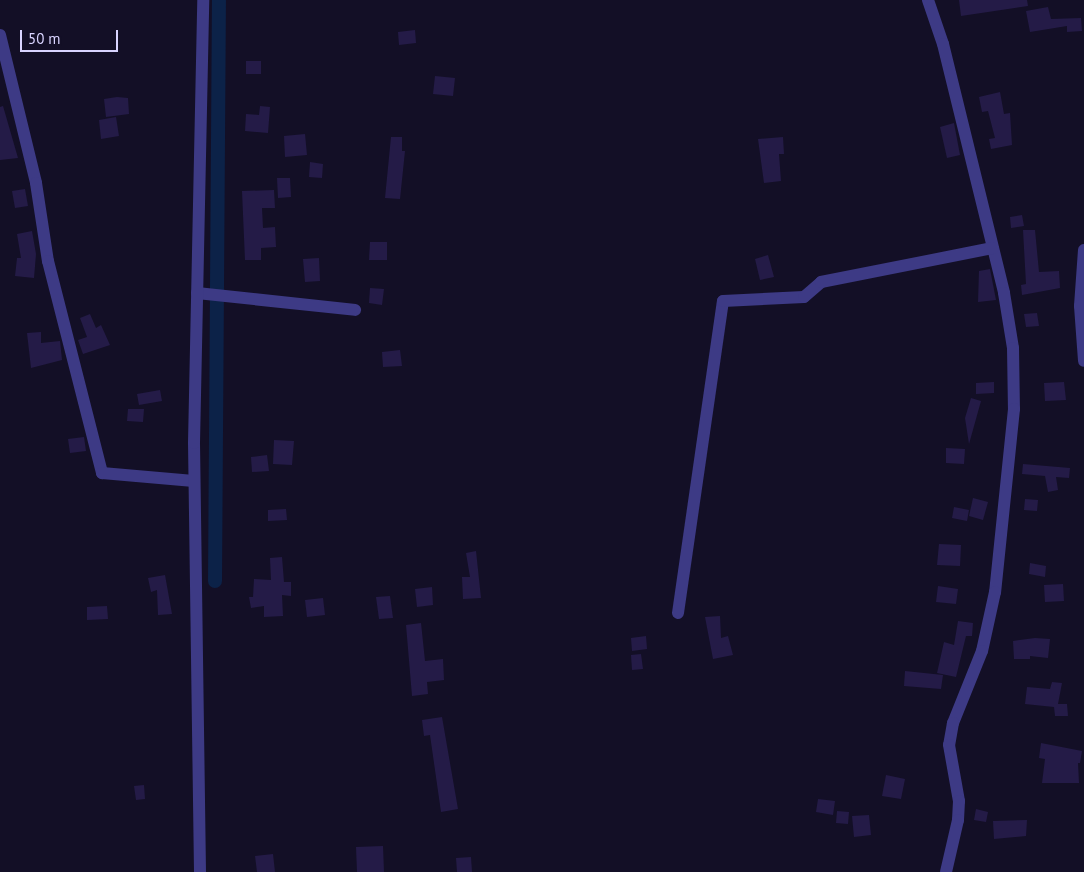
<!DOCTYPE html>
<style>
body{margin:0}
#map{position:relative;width:1084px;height:872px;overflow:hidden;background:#130f26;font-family:"PT Sans",sans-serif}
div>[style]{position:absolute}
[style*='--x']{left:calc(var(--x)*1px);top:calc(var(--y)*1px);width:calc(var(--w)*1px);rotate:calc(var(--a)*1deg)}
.canal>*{height:14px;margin:-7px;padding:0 7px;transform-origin:7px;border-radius:7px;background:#0c2248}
.building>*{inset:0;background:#241b47}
.minor>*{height:12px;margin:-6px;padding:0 6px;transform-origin:6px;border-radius:6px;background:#3d3a85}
span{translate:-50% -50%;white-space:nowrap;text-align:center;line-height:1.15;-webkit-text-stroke:5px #130f26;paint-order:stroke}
.scale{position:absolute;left:20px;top:30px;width:98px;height:22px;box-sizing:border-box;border:2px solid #d9d4ff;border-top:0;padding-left:6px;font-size:15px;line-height:18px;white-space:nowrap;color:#d9d4ff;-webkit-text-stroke:4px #130f26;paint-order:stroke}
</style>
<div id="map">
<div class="canal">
<i style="--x:215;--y:581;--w:581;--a:-89.61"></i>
</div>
<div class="building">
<i style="clip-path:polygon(959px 0,1027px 0,1028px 6px,961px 16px)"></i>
<i style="clip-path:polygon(1048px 7px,1051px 19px,1081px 18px,1082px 31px,1067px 32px,1067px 26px,1030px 32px,1026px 11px)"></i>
<i style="clip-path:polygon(415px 30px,416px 43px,399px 45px,398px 32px)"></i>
<i style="clip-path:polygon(246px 61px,261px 61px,261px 74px,246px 74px)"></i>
<i style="clip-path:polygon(435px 76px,455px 78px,453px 96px,433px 94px)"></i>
<i style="clip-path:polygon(1000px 92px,1004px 114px,1010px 113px,1012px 145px,991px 149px,989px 139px,995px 138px,988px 111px,982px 112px,979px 97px)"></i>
<i style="clip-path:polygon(117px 97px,128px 98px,129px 114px,106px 117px,104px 99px)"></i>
<i style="clip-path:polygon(3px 106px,18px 158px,0 160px,0 107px)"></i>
<i style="clip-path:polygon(260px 106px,270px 107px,268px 133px,245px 131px,246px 114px,259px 115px)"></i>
<i style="clip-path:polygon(116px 117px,119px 136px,101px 139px,99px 120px)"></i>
<i style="clip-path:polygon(954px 123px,960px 155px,947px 158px,940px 127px)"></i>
<i style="clip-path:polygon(305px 134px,307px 155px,285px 157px,284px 136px)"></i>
<i style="clip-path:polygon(391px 137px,402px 137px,402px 151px,405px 151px,400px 199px,385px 198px)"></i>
<i style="clip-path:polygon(783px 137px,784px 154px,779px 154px,781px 181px,764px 183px,758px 139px)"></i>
<i style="clip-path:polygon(310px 162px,323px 164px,322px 178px,309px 177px)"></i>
<i style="clip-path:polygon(277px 178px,290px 178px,291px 197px,278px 198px)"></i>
<i style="clip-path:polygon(25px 189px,28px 206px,15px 208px,12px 191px)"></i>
<i style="clip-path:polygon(274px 190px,275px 208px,262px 208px,263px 228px,275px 227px,276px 247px,261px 248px,261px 260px,245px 260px,242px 191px)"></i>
<i style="clip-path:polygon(1022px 215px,1024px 226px,1011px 228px,1010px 217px)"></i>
<i style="clip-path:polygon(1023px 230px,1035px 230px,1039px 272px,1059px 271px,1060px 288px,1022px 295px,1021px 285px,1026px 284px)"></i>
<i style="clip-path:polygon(32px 231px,36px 254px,34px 278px,15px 276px,17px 258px,21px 258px,17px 234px)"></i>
<i style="clip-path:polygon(370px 242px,387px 242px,387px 260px,369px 260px)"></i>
<i style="clip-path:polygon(768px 255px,774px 277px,760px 280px,755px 259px)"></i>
<i style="clip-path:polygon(319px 258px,320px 281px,305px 282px,303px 259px)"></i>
<i style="clip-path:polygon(990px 269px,996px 300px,978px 302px,979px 271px)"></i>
<i style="clip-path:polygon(370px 288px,384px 289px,382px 305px,369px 303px)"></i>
<i style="clip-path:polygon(1037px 313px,1039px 326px,1026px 327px,1024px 314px)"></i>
<i style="clip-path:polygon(90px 314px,96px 328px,101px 325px,110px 345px,83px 354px,78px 340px,87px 337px,80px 318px)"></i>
<i style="clip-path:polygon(41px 332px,41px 343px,60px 341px,62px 360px,31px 368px,27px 333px)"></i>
<i style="clip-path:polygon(400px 350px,402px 366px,383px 367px,382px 352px)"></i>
<i style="clip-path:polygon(994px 382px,994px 393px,976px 394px,976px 383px)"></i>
<i style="clip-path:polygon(1064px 382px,1066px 400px,1045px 401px,1044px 383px)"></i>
<i style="clip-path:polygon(160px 390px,162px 401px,139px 405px,137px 394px)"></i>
<i style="clip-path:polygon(971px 398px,981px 401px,969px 444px,965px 418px)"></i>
<i style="clip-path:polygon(128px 409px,144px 409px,143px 422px,127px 421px)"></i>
<i style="clip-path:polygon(84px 437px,86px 451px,70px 453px,68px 439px)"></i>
<i style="clip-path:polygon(274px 440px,294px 441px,292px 465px,273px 464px)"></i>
<i style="clip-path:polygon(946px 448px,965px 449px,964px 464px,946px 463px)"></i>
<i style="clip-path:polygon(267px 455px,269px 471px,252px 472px,251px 457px)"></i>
<i style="clip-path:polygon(1023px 464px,1070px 468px,1069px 478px,1056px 477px,1058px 490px,1048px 492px,1045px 476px,1022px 474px)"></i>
<i style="clip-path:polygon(973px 498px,988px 502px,983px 520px,969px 516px)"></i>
<i style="clip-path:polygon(1025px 499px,1038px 500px,1037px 511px,1024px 510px)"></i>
<i style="clip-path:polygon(954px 507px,969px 510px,967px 521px,952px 518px)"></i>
<i style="clip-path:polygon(286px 509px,287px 520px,268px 521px,268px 510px)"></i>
<i style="clip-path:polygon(939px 544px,961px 545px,960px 566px,937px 565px)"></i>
<i style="clip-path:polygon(476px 551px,481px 598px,463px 599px,462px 577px,470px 577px,466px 553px)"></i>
<i style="clip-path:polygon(282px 557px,284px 582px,291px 582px,291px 596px,282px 595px,283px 616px,264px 617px,264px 606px,251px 608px,249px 597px,253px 597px,254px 579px,271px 580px,270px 558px)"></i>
<i style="clip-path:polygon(1030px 563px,1046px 566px,1045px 577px,1029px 574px)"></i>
<i style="clip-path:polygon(165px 575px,172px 614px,158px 615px,157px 590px,151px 592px,148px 578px)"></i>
<i style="clip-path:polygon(1063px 584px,1064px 601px,1045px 602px,1044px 585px)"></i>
<i style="clip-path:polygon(938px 586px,958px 589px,956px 604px,936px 602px)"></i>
<i style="clip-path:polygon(432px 587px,433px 605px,417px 607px,415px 589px)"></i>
<i style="clip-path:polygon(390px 596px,393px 618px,379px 619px,376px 597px)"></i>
<i style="clip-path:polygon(323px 598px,325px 615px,307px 617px,305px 600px)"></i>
<i style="clip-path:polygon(107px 606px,108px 619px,87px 620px,87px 607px)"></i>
<i style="clip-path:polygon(720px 616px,721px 638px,728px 636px,733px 655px,713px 659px,705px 617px)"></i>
<i style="clip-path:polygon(958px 621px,973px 623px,972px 636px,966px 636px,956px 677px,937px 673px,944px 642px,954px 645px)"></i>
<i style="clip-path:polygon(421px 623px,425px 661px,443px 659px,444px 680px,427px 682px,428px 694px,412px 696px,406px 625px)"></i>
<i style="clip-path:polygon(646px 636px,647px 649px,632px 651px,631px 638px)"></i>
<i style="clip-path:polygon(1035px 638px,1050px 639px,1048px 658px,1030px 656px,1030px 659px,1014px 659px,1013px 641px)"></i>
<i style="clip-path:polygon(641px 654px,643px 669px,632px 670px,631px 655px)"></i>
<i style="clip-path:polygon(905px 671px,943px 675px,941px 689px,904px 686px)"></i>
<i style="clip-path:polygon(1052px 682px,1062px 683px,1058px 704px,1067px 704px,1068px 716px,1055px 716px,1054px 707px,1025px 704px,1027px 687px,1050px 689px)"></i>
<i style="clip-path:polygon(442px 717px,458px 809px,441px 812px,430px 735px,424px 736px,422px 720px)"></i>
<i style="clip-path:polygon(1041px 743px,1082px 751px,1080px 763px,1078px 763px,1079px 783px,1042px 783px,1045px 759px,1039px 758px)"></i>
<i style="clip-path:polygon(886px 775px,905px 779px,901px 799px,882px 796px)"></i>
<i style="clip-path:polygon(144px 785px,145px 799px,136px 800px,134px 786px)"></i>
<i style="clip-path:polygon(818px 799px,835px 801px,833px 815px,816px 812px)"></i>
<i style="clip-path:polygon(976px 809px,988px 812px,986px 822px,974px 820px)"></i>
<i style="clip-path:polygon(837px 811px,849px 812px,848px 824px,836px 823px)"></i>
<i style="clip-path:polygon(869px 815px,871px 835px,854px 837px,852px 816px)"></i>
<i style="clip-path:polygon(1027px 820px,1026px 836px,994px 839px,993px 821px)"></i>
<i style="clip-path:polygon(383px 846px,384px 872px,357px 872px,356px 847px)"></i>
<i style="clip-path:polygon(273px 854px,275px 872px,257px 872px,255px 856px)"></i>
<i style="clip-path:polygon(471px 857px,472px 872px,457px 872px,456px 858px)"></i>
</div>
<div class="minor">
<i style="--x:928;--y:0;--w:46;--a:71.2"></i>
<i style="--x:943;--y:44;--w:256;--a:76.2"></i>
<i style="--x:1004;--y:293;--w:56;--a:80.7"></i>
<i style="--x:1013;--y:348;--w:61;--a:89.1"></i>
<i style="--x:1014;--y:409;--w:184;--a:95.9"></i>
<i style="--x:995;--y:592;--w:60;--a:102.4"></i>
<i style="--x:982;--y:651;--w:78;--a:111.9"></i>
<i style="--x:953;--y:723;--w:22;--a:100"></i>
<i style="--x:949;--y:745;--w:57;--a:79.9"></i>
<i style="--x:959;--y:801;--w:19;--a:93"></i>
<i style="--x:958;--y:820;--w:53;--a:103"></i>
<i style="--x:0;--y:35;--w:152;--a:76.3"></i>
<i style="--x:36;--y:183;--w:79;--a:81.3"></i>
<i style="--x:48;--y:261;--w:219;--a:75.7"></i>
<i style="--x:102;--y:473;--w:92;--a:5"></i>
<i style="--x:1084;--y:250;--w:56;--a:94.1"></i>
<i style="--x:1080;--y:306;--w:55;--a:85.8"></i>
<i style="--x:197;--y:293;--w:159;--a:6.1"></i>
<i style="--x:678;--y:613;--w:315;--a:-81.8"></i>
<i style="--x:723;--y:301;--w:81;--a:-2.8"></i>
<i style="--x:804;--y:297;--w:23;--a:-41"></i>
<i style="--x:821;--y:282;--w:175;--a:-11.2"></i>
<i style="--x:200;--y:872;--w:429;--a:-90.8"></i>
<i style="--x:194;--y:443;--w:443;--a:-88.8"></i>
</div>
<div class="scale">50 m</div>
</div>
